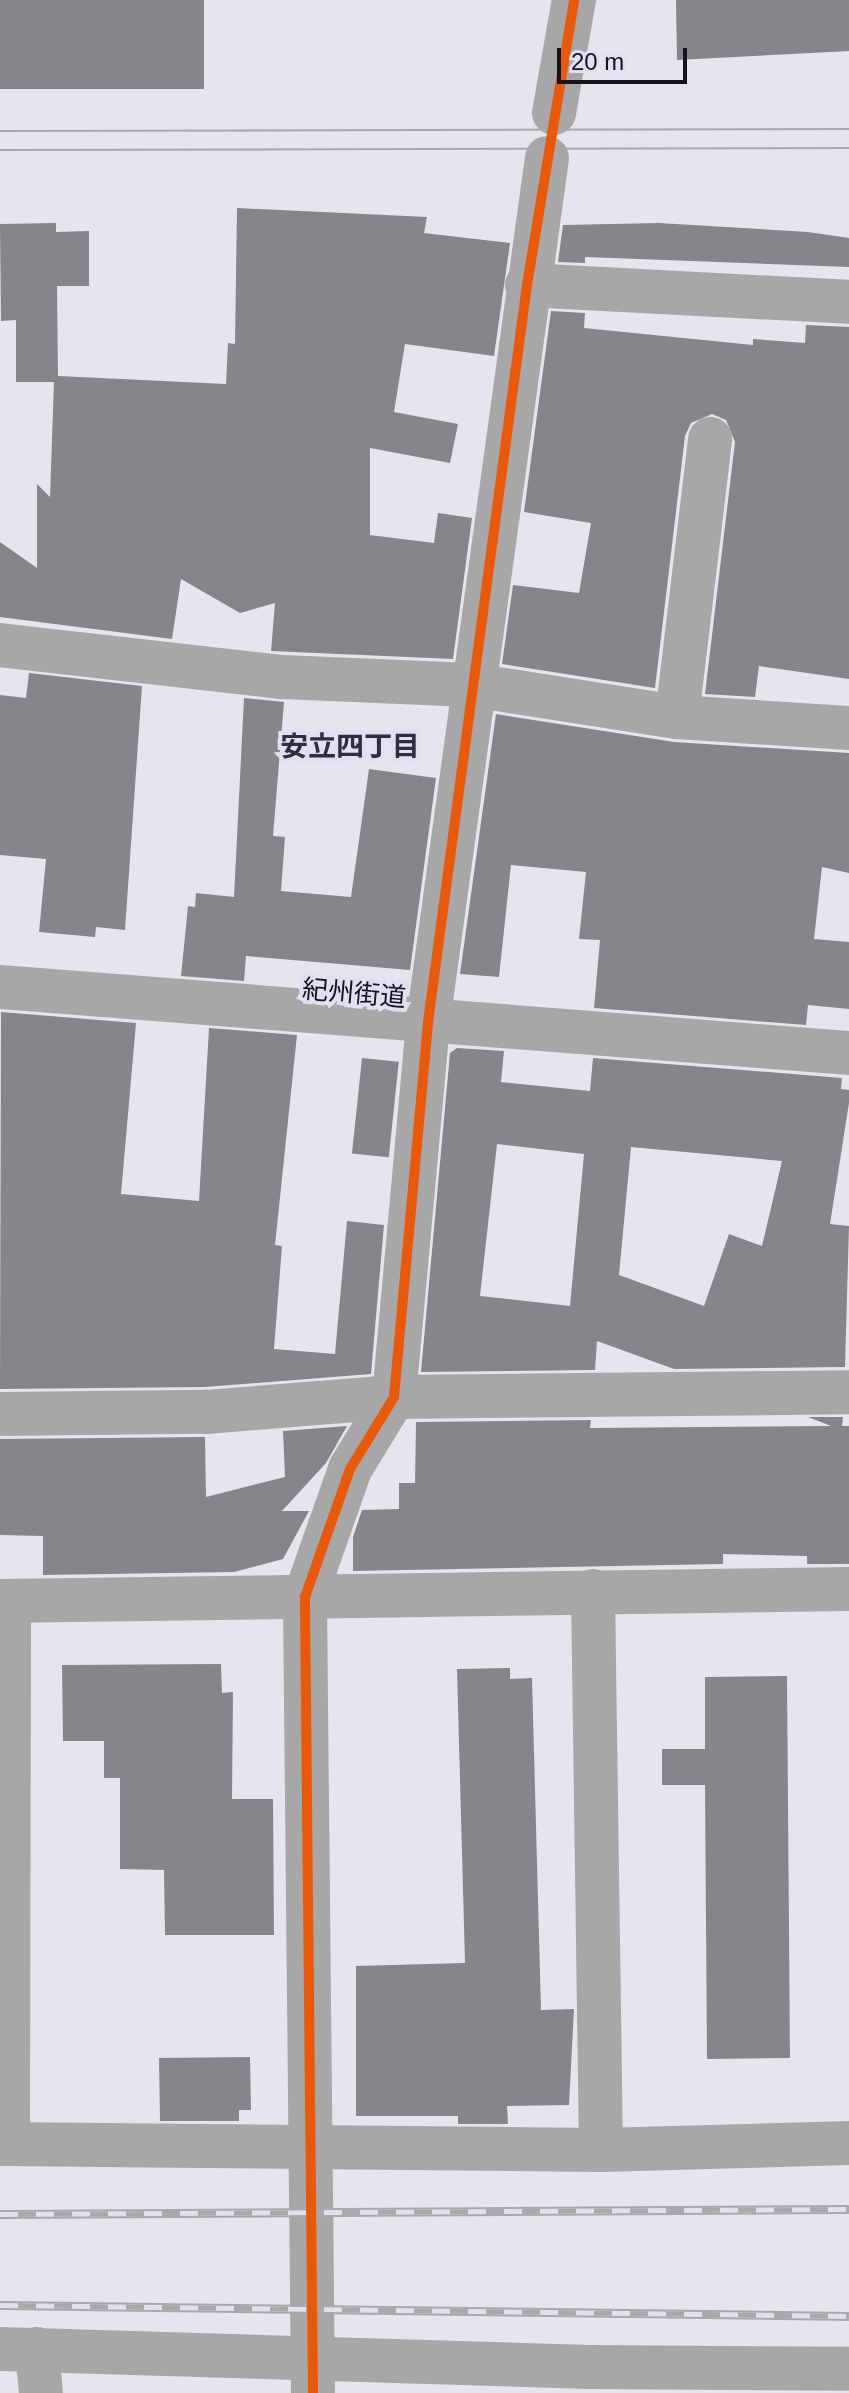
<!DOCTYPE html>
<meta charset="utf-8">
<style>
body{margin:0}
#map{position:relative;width:849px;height:2393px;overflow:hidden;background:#e6e4ee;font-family:Helvetica,"Noto Sans JP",sans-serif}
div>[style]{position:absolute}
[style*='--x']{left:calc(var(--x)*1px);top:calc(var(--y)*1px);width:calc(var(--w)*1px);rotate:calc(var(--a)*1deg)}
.building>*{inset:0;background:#86858c;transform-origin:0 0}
.minor>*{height:44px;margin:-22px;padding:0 22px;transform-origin:22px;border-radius:22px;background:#a7a7a7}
.tram>*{height:2px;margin:-1px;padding:0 1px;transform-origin:1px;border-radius:1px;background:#a9a8ab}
.rail>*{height:9px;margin-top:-4.5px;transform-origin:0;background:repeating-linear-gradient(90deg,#e3dff3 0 18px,#a9a8ab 0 36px);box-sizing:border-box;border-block:2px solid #a9a8ab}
.cycleway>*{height:10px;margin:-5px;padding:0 5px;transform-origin:5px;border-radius:5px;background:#e8590c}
span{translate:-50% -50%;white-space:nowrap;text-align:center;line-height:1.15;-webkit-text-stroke:8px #e3dff3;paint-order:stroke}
.street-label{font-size:26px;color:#15141b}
.neighbourhood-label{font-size:28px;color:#302d3c;font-weight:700}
.scale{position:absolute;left:557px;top:48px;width:130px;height:36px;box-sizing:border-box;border:4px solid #15141b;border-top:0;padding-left:10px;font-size:24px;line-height:28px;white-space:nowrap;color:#15141b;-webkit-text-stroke:6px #e3dff3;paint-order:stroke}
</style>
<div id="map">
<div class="building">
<div style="left:0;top:0;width:204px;height:89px"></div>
<div style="clip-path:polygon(676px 0,849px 0,849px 51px,677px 60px)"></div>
<div style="clip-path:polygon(237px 208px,427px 217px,424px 233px,510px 243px,494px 356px,405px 344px,394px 412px,458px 424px,450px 463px,370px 448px,370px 535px,434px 543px,438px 513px,472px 518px,453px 659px,271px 651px,275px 603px,240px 613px,181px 579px,172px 639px,0 617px,0 542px,37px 568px,37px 484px,50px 497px,54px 382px,16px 382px,16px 320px,1px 321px,0 224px,56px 223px,56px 232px,89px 231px,89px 286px,57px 286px,58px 376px,226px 384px,228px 343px,235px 344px)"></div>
<div style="clip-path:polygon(563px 225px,659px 223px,808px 232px,849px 238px,849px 267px,585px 257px,585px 263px,558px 262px)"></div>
<div style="clip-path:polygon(551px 311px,585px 313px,584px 328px,753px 345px,753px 339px,805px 343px,806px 325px,849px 327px,849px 679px,759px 666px,755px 697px,705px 694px,735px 442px,726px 420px,712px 414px,691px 423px,685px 436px,655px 688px,502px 664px,513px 585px,579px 593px,591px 523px,524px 512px)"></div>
<div style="clip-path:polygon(29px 673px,142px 686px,125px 930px,96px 927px,95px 937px,39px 932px,46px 859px,0 855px,0 695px,26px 698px)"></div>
<div style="clip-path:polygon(244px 698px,284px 702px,273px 836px,285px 837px,281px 891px,351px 897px,369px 769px,436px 778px,410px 970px,246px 956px,244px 981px,181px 976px,188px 906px,195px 907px,196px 893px,234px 897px)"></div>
<div style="clip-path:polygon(496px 714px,674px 742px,849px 753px,849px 873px,822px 867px,814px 939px,849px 942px,849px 1009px,808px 1005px,806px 1025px,594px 1008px,600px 940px,579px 939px,586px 872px,511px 865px,499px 977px,460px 974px)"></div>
<div style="clip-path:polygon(1px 1012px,136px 1023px,121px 1194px,199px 1201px,209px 1028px,297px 1035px,275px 1245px,282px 1246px,274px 1349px,335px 1354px,347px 1221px,384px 1225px,371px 1374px,205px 1387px,0 1389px)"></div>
<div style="clip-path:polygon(evenodd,457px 1048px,504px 1051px,501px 1082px,590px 1091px,593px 1058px,842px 1078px,841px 1089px,849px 1090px,849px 1103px,830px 1224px,849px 1226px,845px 1367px,674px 1369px,597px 1341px,595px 1370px,421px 1372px,450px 1053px,457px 1048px,497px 1144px,584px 1154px,570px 1306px,480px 1296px,497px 1144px,457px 1048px,631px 1147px,782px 1161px,762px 1246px,729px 1234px,704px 1306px,619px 1275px,631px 1147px)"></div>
<div style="left:362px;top:1058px;width:37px;height:96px;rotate:6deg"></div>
<div style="clip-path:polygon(808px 1417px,843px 1417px,842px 1426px,849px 1426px,849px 1564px,807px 1564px,807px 1556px,723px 1554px,723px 1564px,353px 1571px,353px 1537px,362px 1510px,399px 1509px,399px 1483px,415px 1483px,416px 1422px,591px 1420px,590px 1428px,831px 1426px)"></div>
<div style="clip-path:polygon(347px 1426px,326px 1463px,282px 1511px,309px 1511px,283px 1559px,234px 1572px,43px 1575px,43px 1536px,0 1535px,0 1439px,205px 1437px,206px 1497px,285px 1477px,283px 1431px)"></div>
<div style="clip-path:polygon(221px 1664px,222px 1693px,233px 1692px,232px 1799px,273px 1799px,274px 1935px,165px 1935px,164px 1870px,120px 1869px,120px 1778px,104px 1778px,104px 1741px,63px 1741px,62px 1665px)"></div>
<div style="clip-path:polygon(510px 1668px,510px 1679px,532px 1678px,541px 2010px,574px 2009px,569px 2105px,507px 2106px,508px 2124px,458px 2124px,458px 2116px,356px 2116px,356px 1966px,465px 1963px,457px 1669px)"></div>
<div style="clip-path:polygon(787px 1676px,790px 2058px,707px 2059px,705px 1785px,662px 1785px,662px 1749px,705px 1749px,705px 1677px)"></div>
<div style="clip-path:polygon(250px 2057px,251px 2110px,239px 2110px,239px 2121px,160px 2121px,159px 2058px)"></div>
</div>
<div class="minor">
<div style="--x:554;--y:113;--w:115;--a:-80"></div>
<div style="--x:527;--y:285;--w:322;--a:3"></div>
<div style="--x:0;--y:645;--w:284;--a:6.5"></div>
<div style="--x:282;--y:677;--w:190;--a:2.4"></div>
<div style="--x:472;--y:685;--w:207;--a:8.9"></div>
<div style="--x:677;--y:717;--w:172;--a:3.7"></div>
<div style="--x:677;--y:717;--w:280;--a:-83.2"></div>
<div style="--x:0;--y:987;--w:852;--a:4.45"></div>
<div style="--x:0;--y:1414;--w:206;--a:-0.6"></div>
<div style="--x:206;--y:1412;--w:189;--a:-4.6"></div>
<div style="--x:394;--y:1397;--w:455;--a:-0.6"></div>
<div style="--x:593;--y:1591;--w:559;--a:89.18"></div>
<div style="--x:0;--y:1601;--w:849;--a:-0.81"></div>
<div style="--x:0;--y:2144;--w:601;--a:0.57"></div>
<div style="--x:601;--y:2150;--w:248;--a:-1.6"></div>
<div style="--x:8;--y:2144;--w:543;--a:-89.89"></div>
<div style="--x:0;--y:2349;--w:590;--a:1.75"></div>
<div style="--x:590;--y:2367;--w:259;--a:0.4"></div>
<div style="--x:37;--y:2349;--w:44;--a:84.8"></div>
<div style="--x:313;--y:2393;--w:796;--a:-90.58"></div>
<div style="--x:305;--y:1597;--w:136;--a:-70.6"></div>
<div style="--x:350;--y:1469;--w:84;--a:-58.6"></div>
<div style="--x:394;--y:1397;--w:377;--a:-84.8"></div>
<div style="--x:428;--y:1022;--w:872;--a:-82.16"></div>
</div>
<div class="tram">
<div style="--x:0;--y:131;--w:849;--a:-0.13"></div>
<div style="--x:0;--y:150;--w:849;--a:-0.13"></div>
</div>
<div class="rail">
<div style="--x:0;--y:2214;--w:849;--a:-0.34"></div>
<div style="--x:0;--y:2305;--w:849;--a:0.74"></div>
</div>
<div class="cycleway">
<div style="--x:313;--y:2393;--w:796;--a:-90.58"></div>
<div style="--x:305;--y:1597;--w:136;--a:-70.6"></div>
<div style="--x:350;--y:1469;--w:84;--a:-58.6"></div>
<div style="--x:394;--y:1397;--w:377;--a:-84.8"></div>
<div style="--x:428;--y:1022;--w:744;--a:-82.35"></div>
<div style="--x:527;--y:285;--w:289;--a:-80.6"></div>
</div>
<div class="street-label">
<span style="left:354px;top:994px;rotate:5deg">紀州街道</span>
</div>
<div class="neighbourhood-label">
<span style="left:350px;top:747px">安立四丁目</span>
</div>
<div class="scale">20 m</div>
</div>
